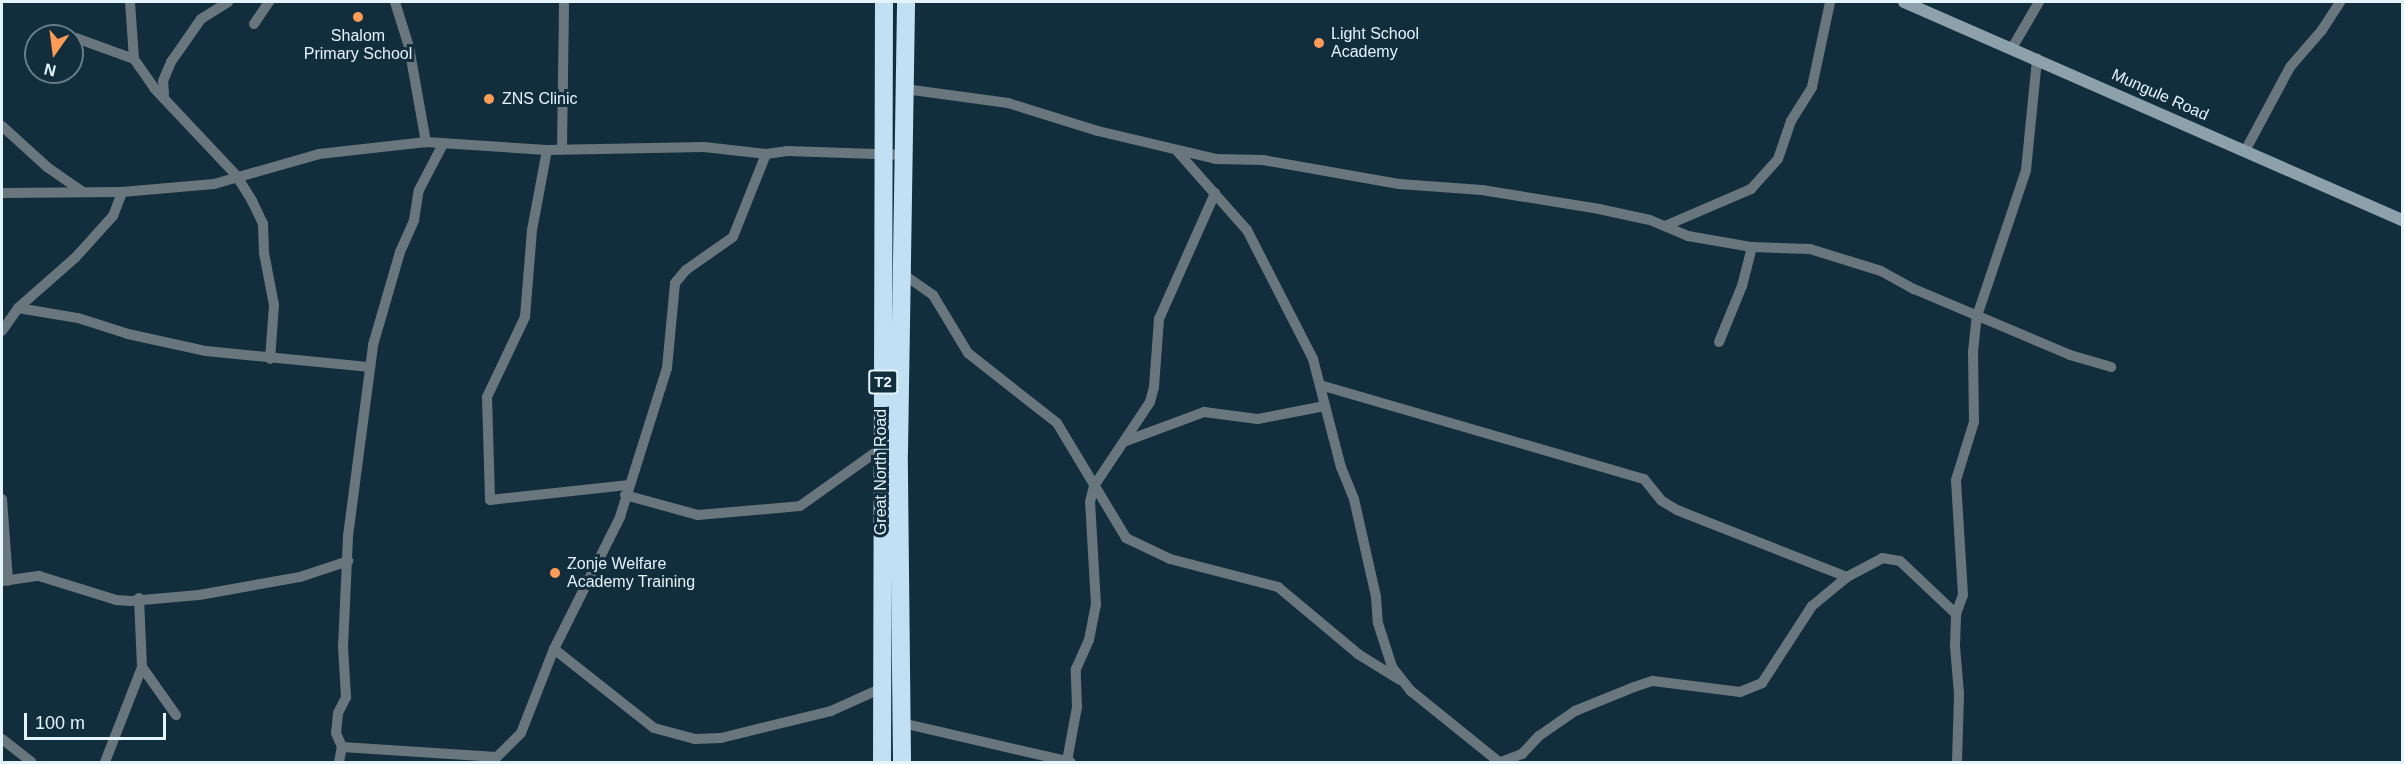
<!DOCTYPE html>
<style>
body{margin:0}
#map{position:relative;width:2404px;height:764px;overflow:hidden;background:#122d3c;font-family:Arial,sans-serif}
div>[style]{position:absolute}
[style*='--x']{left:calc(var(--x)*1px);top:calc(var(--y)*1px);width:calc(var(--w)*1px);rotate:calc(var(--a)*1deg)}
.street>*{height:10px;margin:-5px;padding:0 5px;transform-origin:5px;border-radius:5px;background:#69767d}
.secondary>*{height:12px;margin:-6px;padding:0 6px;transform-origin:6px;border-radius:6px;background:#8da1ad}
.highway>*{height:18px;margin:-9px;padding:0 9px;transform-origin:9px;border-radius:9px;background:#c1e0f3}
.dots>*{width:16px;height:16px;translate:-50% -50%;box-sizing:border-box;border:3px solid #122d3c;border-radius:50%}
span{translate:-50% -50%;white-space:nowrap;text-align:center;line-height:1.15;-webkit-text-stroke:6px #122d3c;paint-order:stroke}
.shield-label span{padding:2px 4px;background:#122d3c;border:2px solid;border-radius:4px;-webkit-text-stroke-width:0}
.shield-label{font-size:15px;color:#e4f4fd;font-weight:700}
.poi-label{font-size:16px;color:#e4f4fd}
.left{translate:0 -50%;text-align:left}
.street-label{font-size:16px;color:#e4f4fd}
.frame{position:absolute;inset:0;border:3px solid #e4f4fd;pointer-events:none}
.north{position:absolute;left:24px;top:24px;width:60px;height:60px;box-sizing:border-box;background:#122d3c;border:2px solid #667d89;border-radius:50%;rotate:194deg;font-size:16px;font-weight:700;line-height:24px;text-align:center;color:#e4f4fd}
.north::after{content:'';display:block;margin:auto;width:21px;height:27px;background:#fd9c56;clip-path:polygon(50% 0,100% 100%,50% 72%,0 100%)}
.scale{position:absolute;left:24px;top:713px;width:142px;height:27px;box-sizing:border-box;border:3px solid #e4f4fd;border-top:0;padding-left:8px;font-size:18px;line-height:21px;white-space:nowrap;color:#e4f4fd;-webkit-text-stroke:4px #122d3c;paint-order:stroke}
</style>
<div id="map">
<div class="street">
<div style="--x:130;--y:2;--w:57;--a:86"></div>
<div style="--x:395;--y:2;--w:47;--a:72.7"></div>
<div style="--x:409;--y:47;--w:97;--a:79.9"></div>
<div style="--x:254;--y:24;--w:27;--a:-56"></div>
<div style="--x:76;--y:38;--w:62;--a:19.9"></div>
<div style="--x:134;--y:59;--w:35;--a:55"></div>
<div style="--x:154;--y:88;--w:120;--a:46.7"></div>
<div style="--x:236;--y:175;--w:31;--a:58"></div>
<div style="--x:252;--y:201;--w:25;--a:64"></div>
<div style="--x:263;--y:224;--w:29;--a:88"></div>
<div style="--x:264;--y:253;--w:53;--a:79.1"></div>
<div style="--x:274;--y:305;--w:54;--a:94.2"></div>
<div style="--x:2012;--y:48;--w:53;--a:-59.6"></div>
<div style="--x:905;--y:89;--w:104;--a:7.7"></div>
<div style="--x:1008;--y:103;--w:94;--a:17.3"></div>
<div style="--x:1098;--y:131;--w:121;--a:13.3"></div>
<div style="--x:1216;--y:159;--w:47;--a:1.2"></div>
<div style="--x:1263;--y:160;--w:138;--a:10"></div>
<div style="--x:1399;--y:184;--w:83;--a:4.1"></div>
<div style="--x:1482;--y:190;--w:119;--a:9.2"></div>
<div style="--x:1599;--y:209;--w:52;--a:12.2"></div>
<div style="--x:1650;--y:220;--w:41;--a:22.8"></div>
<div style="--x:1688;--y:236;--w:65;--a:9.8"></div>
<div style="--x:1752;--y:247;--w:58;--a:2"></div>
<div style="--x:1810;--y:249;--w:74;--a:17.2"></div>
<div style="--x:1881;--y:271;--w:38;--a:29"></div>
<div style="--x:1914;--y:289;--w:169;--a:22.9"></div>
<div style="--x:2070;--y:355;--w:43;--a:16.3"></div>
<div style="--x:164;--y:94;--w:13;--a:-94"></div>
<div style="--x:163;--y:81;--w:21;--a:-67"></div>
<div style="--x:171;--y:62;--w:52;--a:-55.1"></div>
<div style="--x:201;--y:19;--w:32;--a:-32"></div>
<div style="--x:2;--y:126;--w:61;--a:42.3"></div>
<div style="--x:47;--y:167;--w:44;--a:34.8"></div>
<div style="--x:562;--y:149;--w:147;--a:-89.2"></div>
<div style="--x:547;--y:150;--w:81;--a:100.6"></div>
<div style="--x:532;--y:230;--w:87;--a:94.6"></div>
<div style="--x:525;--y:317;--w:89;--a:115.4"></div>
<div style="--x:487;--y:397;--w:103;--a:88.3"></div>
<div style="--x:490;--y:500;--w:138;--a:-6.2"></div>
<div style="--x:1177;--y:151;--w:106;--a:48.5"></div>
<div style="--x:1247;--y:230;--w:145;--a:62.9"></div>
<div style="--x:1313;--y:359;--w:112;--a:75.5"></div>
<div style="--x:1341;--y:467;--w:35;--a:68"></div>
<div style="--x:1354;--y:499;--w:100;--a:77.3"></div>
<div style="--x:1376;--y:597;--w:26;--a:86"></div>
<div style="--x:1378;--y:623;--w:46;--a:72.3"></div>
<div style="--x:1392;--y:667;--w:31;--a:52"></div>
<div style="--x:1411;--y:691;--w:113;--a:38.9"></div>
<div style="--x:2245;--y:151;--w:95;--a:-61.8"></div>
<div style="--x:2290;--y:67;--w:49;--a:-49.1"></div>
<div style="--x:2322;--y:30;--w:33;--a:-57"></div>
<div style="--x:2;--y:193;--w:120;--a:-0.5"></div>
<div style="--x:122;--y:192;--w:92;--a:-5"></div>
<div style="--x:214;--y:184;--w:109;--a:-15.9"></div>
<div style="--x:319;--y:154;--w:108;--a:-6.4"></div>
<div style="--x:426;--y:142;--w:121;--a:3.8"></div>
<div style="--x:547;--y:150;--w:157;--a:-1.1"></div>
<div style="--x:704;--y:147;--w:62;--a:6.4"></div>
<div style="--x:766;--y:154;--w:21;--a:-8"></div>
<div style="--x:787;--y:151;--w:118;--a:1.9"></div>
<div style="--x:1665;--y:226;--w:94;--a:-23.3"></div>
<div style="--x:1751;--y:189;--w:40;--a:-48"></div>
<div style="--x:1778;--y:159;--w:40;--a:-71.1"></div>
<div style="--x:1791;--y:121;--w:40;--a:-58"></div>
<div style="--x:1812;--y:87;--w:87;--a:-78"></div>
<div style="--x:903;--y:274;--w:37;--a:35"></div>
<div style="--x:933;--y:295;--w:68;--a:58.9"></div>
<div style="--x:968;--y:353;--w:113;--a:38.2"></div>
<div style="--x:1057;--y:423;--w:134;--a:59"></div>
<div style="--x:1126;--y:538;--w:49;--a:25.5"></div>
<div style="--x:1170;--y:559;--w:112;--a:14.5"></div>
<div style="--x:1278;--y:587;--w:104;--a:39.9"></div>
<div style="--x:1358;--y:654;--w:49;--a:31.8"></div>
<div style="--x:18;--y:308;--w:61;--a:9.5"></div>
<div style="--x:78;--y:318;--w:52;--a:17.7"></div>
<div style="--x:128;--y:334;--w:80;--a:12.3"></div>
<div style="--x:206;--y:351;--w:165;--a:5.6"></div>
<div style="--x:2;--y:331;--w:28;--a:-55"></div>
<div style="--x:18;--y:308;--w:76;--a:-41.3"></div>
<div style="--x:75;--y:258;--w:57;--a:-47.9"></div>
<div style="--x:113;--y:216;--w:26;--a:-69"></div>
<div style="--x:1719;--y:342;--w:61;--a:-67.7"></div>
<div style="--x:1742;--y:286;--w:40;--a:-75.6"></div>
<div style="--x:1320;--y:385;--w:337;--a:16.2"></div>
<div style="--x:1644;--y:479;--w:28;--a:51"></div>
<div style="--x:1662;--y:501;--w:17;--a:31"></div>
<div style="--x:1677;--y:510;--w:183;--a:21.5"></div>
<div style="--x:1126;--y:441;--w:83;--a:-20.4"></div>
<div style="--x:1204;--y:412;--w:54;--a:7.4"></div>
<div style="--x:1258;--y:419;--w:68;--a:-11"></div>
<div style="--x:625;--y:495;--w:76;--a:15.3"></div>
<div style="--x:698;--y:515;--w:102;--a:-5"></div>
<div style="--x:800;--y:506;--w:102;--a:-35.4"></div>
<div style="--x:2;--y:499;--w:82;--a:85.8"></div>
<div style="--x:2;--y:581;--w:37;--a:-8"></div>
<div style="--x:39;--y:576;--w:81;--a:17.3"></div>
<div style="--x:116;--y:600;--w:15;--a:4"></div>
<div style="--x:131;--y:601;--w:68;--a:-5"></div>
<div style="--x:199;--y:595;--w:103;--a:-10.1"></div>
<div style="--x:300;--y:577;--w:51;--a:-18.4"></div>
<div style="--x:139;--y:598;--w:69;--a:87.5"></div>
<div style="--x:142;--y:667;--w:59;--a:54.7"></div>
<div style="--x:554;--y:649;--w:127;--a:38.3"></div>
<div style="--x:654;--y:728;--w:42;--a:15"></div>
<div style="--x:695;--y:739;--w:26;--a:-2"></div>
<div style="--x:721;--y:738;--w:113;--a:-13.8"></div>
<div style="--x:831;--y:711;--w:56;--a:-24.3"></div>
<div style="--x:902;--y:723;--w:173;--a:13"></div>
<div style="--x:2;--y:739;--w:37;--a:38"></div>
<div style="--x:342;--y:747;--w:155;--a:3.7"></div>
<div style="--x:497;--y:757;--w:34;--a:-45"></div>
<div style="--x:521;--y:733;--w:90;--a:-68.6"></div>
<div style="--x:554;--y:649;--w:148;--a:-63.4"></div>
<div style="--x:620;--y:517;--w:156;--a:-72.5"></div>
<div style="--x:667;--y:368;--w:85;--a:-84.6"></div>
<div style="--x:675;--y:283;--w:17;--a:-50"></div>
<div style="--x:686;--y:270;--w:57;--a:-35.1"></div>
<div style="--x:733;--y:237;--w:89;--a:-68.3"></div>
<div style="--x:1067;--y:761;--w:55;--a:-79.5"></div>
<div style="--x:1077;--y:707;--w:38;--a:-92"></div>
<div style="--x:1076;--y:669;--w:32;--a:-66"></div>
<div style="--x:1089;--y:640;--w:36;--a:-79"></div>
<div style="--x:1096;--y:605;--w:103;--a:-93.3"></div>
<div style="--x:1090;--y:502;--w:16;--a:-76"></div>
<div style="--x:1094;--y:486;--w:101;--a:-56.3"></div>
<div style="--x:1150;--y:402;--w:16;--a:-75"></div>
<div style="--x:1154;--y:387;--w:68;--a:-85.8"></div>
<div style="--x:1159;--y:319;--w:138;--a:-66"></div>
<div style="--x:105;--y:762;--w:102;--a:-68.7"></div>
<div style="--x:339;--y:762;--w:15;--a:-79"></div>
<div style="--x:342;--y:747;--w:15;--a:-113"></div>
<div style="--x:336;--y:733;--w:20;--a:-84"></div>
<div style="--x:338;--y:713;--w:18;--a:-63"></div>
<div style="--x:346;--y:697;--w:50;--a:-93.4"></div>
<div style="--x:343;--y:647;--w:111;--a:-87.4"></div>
<div style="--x:348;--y:536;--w:193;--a:-82.5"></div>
<div style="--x:373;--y:345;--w:97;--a:-73.8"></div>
<div style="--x:400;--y:252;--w:35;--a:-66"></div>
<div style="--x:414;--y:220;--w:30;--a:-81"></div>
<div style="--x:419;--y:190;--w:52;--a:-62.4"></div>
<div style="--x:1501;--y:762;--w:22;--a:-21"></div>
<div style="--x:1522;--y:754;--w:25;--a:-47"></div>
<div style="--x:1539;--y:736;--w:44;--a:-34.8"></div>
<div style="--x:1575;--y:711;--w:64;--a:-22.1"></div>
<div style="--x:1634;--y:687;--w:20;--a:-18"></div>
<div style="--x:1653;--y:681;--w:88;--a:7.2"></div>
<div style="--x:1740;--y:692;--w:24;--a:-22"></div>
<div style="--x:1762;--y:683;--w:92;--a:-57"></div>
<div style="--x:1812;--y:606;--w:45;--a:-39.6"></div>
<div style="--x:1847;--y:577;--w:40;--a:-28"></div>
<div style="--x:1882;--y:558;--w:18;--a:9"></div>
<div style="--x:1900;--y:561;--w:77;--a:43.4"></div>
<div style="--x:1957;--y:762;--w:68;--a:-88.3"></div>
<div style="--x:1959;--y:694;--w:48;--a:-94.8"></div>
<div style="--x:1955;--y:646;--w:32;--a:-88"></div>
<div style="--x:1956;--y:614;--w:20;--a:-70"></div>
<div style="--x:1963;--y:595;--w:115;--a:-93.5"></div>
<div style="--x:1956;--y:480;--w:61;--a:-72.8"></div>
<div style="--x:1974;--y:422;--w:70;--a:-90.8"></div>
<div style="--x:1973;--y:352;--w:36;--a:-84"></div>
<div style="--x:1977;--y:316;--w:154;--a:-71.4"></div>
<div style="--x:2026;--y:170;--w:112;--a:-84.3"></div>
</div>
<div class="secondary">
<div style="--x:1904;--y:2;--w:544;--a:23.64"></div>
</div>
<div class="highway">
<div style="--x:882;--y:762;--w:760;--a:-89.85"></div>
<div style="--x:902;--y:762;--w:311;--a:-90.6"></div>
<div style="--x:899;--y:451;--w:449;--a:-89.1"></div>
</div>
<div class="dots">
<div style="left:358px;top:17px;background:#fd9c56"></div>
<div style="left:1319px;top:43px;background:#fd9c56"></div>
<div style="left:489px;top:99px;background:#fd9c56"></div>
<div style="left:555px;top:573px;background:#fd9c56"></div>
</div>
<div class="shield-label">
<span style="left:883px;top:382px">T2</span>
</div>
<div class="poi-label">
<span class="left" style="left:1331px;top:43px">Light School<br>Academy</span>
<span style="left:358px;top:45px">Shalom<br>Primary School</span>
<span class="left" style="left:502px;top:99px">ZNS Clinic</span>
<span class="left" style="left:567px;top:573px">Zonje Welfare<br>Academy Training</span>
</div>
<div class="street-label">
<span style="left:2160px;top:95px;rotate:24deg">Mungule Road</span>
<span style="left:881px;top:472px;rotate:-90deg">Great North Road</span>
</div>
<div class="frame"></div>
<div class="north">N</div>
<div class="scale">100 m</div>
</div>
